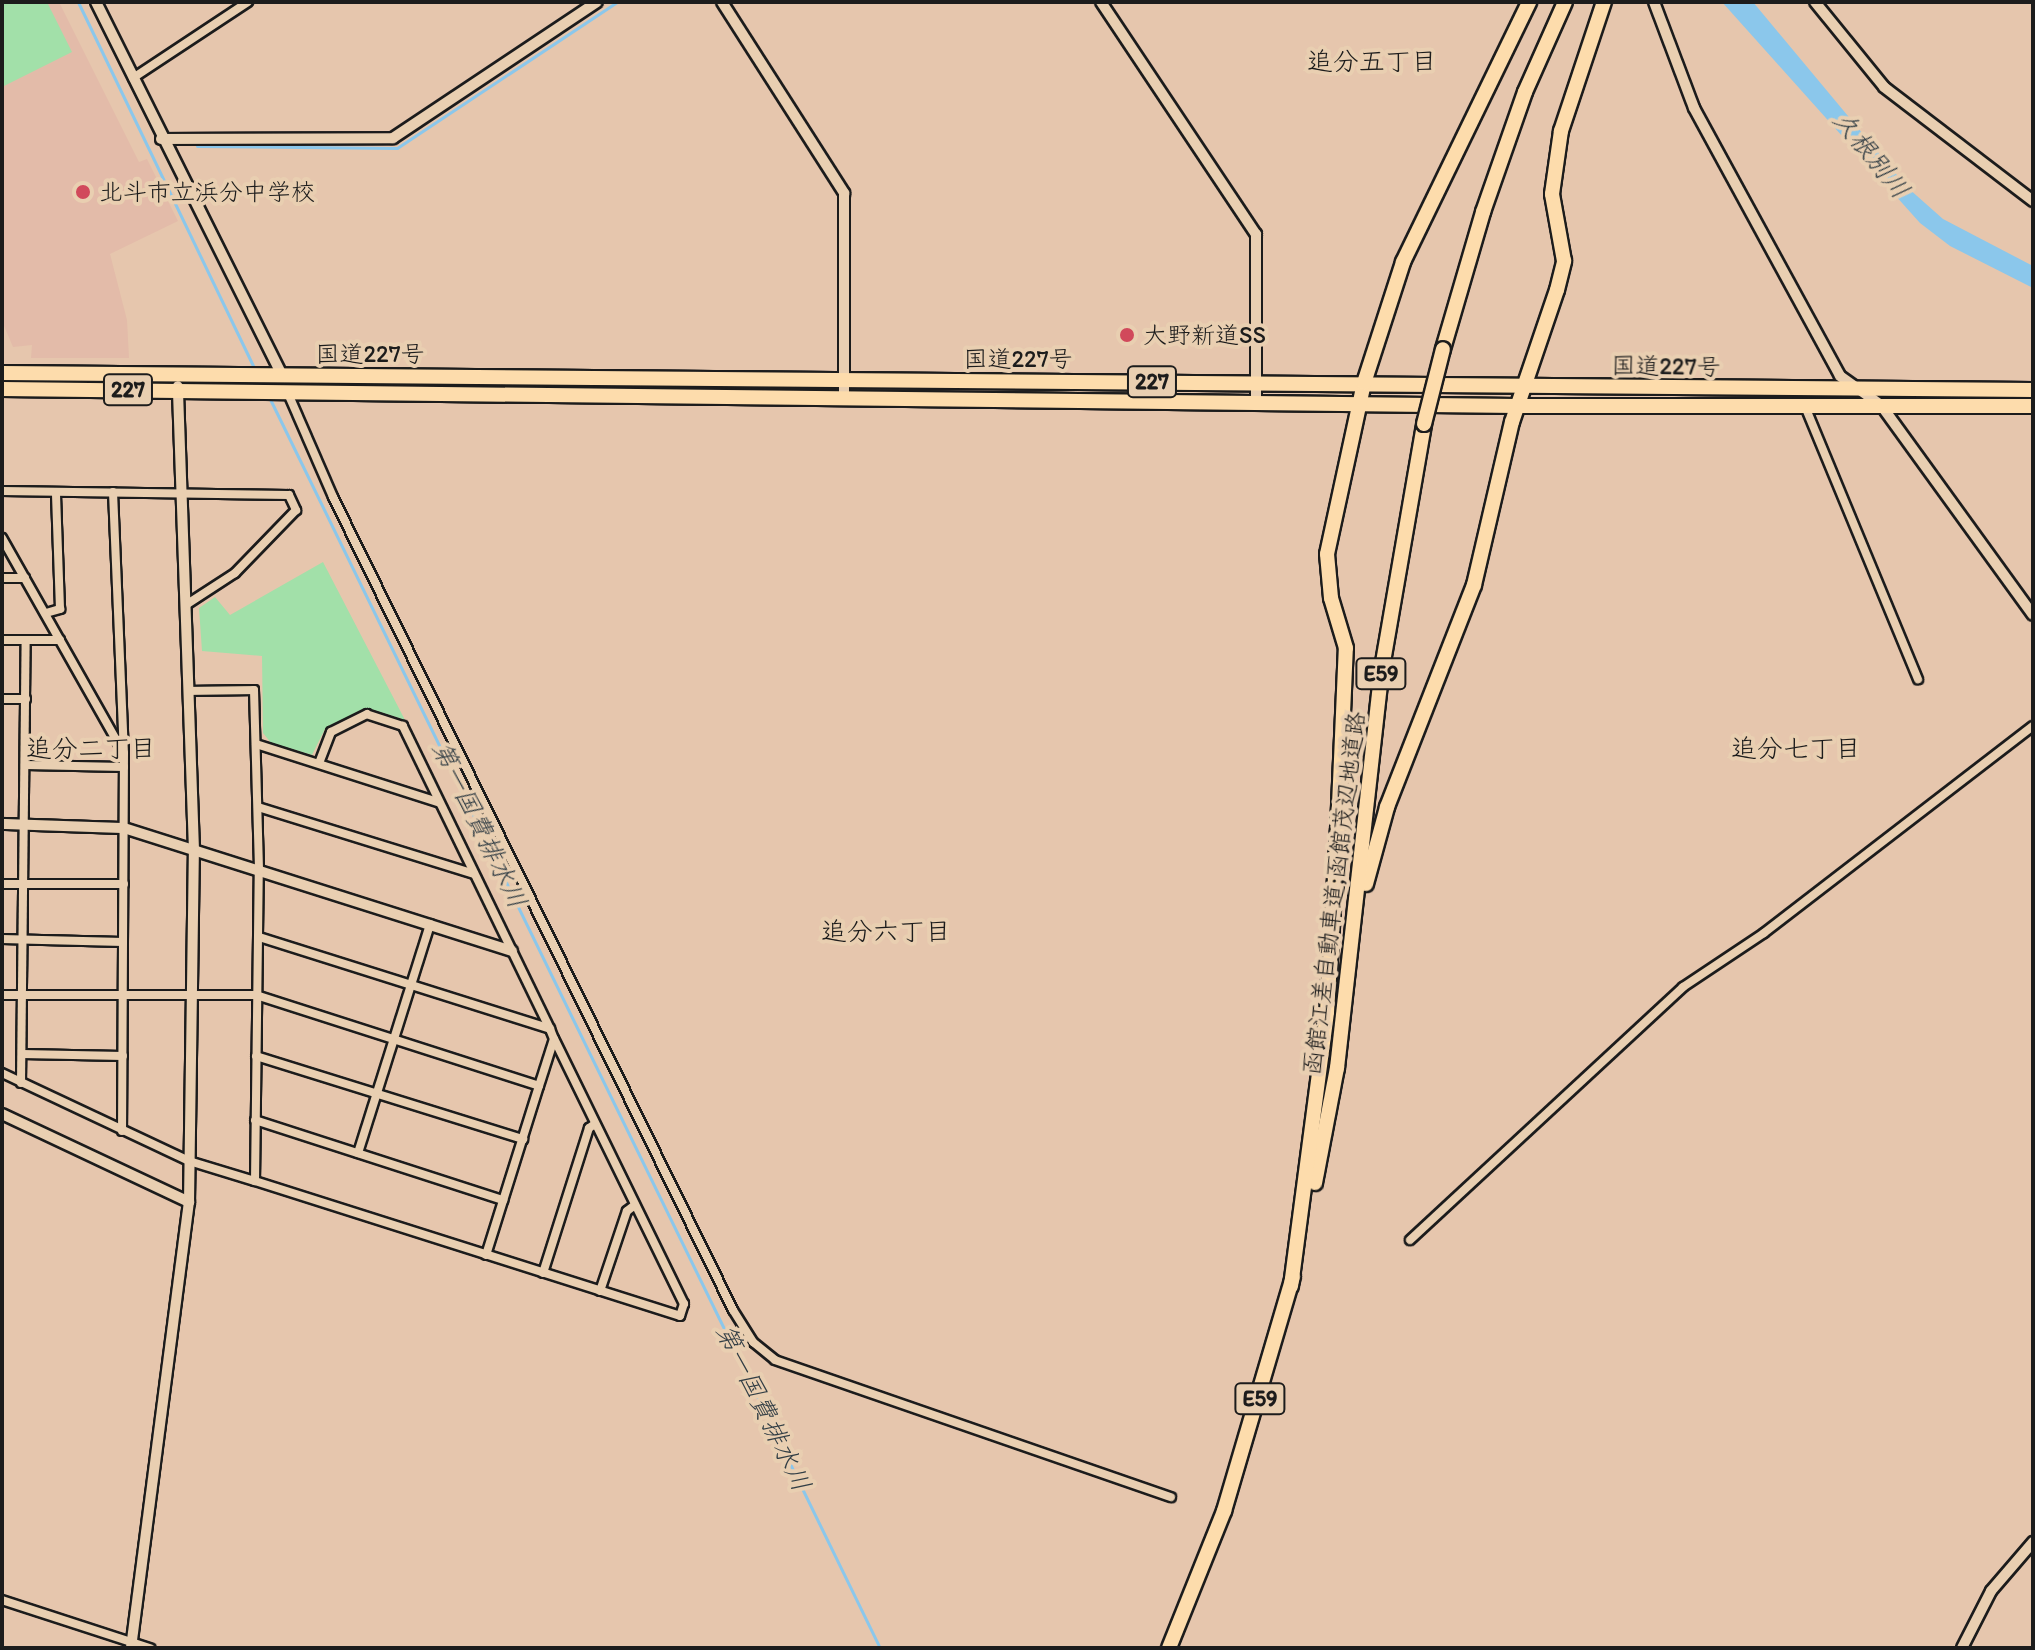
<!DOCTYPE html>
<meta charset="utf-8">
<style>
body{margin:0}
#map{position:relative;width:2035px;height:1650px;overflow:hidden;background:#e6c6ad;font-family:Itim,"Klee One",sans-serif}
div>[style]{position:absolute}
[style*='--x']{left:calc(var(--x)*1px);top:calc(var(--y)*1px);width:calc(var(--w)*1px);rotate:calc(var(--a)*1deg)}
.built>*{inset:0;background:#e3bba9}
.green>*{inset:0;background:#a2e0a9}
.water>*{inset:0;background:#8bc7eb}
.stream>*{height:3px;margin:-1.5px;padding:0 1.5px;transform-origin:1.5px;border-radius:1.5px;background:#8bc7eb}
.roads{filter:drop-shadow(2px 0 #1c1c1c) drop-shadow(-2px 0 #1c1c1c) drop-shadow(0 2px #1c1c1c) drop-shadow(0 -2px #1c1c1c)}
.minor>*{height:8px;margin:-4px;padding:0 4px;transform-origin:4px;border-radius:4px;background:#e9cfb1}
.tertiary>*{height:10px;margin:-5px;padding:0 5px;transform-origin:5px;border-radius:5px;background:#e9cfb1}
.trunk>*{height:14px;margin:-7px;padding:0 7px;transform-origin:7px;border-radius:7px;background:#fddcac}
.motorway>*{height:14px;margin:-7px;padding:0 7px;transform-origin:7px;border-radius:7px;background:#fddcac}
.bridges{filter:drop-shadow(2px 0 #1c1c1c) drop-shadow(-2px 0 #1c1c1c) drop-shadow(0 2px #1c1c1c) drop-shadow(0 -2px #1c1c1c)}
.motorway-bridge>*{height:14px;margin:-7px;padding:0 7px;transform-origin:7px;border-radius:7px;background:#fddcac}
.dots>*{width:22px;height:22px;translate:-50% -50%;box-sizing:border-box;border:4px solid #e9cfb1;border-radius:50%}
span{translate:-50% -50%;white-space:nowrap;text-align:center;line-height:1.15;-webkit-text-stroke:8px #e9cfb1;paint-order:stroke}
.shield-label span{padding:2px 6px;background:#e9cfb1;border:2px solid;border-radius:6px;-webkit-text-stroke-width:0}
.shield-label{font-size:22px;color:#1c1c1c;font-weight:700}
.poi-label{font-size:24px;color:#1c1c1c}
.left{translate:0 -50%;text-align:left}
.street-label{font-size:24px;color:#1c1c1c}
.neighbourhood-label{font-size:26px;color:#1c1c1c}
.water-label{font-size:26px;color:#323e45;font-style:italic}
.frame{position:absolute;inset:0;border:4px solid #1c1c1c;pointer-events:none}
</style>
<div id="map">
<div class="built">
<div style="clip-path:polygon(2px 2px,59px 2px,139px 162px,147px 159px,178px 221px,110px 254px,127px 320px,129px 358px,31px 358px,32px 345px,13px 347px,2px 321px)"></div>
</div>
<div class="green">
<div style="clip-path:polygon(2px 2px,47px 2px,72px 52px,2px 87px)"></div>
<div style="clip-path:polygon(323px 562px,405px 720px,367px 708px,325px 729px,312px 755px,271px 743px,263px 733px,262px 656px,202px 651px,199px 608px,215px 597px,230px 615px)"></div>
</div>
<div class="water">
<div style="clip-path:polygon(1722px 2px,1753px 2px,1908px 188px,1943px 219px,2033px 266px,2033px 288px,1950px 246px,1920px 223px)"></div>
</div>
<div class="stream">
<div style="--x:78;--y:2;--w:407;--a:64.3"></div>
<div style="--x:197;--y:146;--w:200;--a:0.6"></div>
<div style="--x:397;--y:148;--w:264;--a:-33.6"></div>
<div style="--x:269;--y:397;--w:1392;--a:63.97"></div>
</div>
<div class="roads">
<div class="minor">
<div style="--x:133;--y:78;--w:138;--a:-33.5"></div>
<div style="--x:287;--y:391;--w:116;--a:66.5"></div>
<div style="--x:333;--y:497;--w:906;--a:63.8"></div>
<div style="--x:733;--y:1310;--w:38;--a:58"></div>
<div style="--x:753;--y:1342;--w:28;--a:39"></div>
<div style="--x:775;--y:1360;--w:419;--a:19.1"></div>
<div style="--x:1804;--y:404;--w:298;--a:67.5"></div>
<div style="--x:2;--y:491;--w:287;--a:0.8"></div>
<div style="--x:289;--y:495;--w:17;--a:65"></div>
<div style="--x:296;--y:510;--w:88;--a:134.1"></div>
<div style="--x:235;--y:573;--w:59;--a:146.9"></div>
<div style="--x:113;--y:492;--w:261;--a:87.6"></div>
<div style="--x:124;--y:753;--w:378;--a:90.3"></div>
<div style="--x:2;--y:538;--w:246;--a:60.5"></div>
<div style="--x:2;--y:578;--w:23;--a:0"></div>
<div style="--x:46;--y:613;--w:15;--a:-16"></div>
<div style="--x:60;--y:609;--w:116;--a:-92"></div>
<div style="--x:2;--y:640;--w:58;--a:0"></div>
<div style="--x:2;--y:699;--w:24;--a:0"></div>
<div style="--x:256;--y:744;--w:191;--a:17.7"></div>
<div style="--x:26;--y:765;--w:98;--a:1.2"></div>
<div style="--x:258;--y:807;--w:226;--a:17.2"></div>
<div style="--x:2;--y:884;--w:122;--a:0"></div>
<div style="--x:259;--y:937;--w:305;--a:17.5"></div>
<div style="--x:2;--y:939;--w:121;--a:1.4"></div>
<div style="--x:2;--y:995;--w:254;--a:0"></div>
<div style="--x:256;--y:995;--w:297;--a:17.8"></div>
<div style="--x:539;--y:1086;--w:49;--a:-72.3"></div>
<div style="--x:554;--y:1039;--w:11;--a:-112"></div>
<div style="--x:550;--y:1029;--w:337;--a:-115.9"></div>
<div style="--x:403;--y:726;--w:38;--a:-162"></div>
<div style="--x:367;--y:714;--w:40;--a:153.4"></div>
<div style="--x:331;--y:732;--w:33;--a:111"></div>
<div style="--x:22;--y:1054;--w:101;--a:1.1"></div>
<div style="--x:256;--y:1056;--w:280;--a:17.3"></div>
<div style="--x:2;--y:1073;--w:207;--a:25.2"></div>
<div style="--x:189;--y:1161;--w:69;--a:16.9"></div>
<div style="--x:255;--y:1181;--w:312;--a:-89.3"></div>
<div style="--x:259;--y:869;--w:179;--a:-91.6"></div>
<div style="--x:254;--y:690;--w:66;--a:179.1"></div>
<div style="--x:21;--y:1083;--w:442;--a:-89.4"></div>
<div style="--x:255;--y:1120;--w:261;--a:17.9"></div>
<div style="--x:358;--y:1153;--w:240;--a:-72.5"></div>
<div style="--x:255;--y:1181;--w:446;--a:17.6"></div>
<div style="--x:680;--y:1316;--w:13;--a:-72"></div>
<div style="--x:684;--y:1304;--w:295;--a:-116.1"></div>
<div style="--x:1410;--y:1240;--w:372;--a:-42.8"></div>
<div style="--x:1683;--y:987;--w:97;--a:-33.7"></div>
<div style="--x:1764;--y:933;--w:339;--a:-37.6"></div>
<div style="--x:486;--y:1255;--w:177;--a:-72.6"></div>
<div style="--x:543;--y:1273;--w:152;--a:-72.4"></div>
<div style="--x:589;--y:1128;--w:7;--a:-34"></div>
<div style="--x:600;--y:1291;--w:84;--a:-71.4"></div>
<div style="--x:627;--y:1211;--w:10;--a:-37"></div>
<div style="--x:2;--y:1600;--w:156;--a:18"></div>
</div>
<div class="tertiary">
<div style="--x:96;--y:2;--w:417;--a:63.5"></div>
<div style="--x:722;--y:2;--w:227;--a:57.4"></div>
<div style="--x:844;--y:193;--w:202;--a:90"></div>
<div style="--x:1101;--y:2;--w:279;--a:56.3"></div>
<div style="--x:1256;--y:234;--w:166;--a:90"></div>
<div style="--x:1654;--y:2;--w:113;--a:69.3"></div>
<div style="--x:1694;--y:108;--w:305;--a:61.4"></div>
<div style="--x:1840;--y:376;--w:50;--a:35.3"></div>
<div style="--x:1881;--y:405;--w:259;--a:54.1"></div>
<div style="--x:1815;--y:2;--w:109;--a:50.9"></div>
<div style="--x:1884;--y:87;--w:188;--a:37.4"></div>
<div style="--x:161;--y:139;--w:232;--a:-0.2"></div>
<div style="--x:393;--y:138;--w:245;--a:-33.7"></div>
<div style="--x:2;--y:824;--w:122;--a:1.9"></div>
<div style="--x:124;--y:828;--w:407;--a:17.6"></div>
<div style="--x:2;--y:1114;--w:207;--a:25.2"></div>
<div style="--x:131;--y:1648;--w:450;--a:-82.6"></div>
<div style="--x:189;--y:1202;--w:352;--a:-89.2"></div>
<div style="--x:194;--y:850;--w:464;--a:-92"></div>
<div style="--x:1962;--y:1648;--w:64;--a:-63"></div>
<div style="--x:1991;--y:1591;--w:65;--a:-49.4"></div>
</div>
<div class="trunk">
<div style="--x:2;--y:373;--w:2031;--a:0.48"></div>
<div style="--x:2;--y:389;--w:1515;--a:0.64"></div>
<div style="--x:1517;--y:406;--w:516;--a:0"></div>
</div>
<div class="motorway">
<div style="--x:1443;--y:349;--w:143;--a:-73.7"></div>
<div style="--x:1483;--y:212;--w:127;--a:-70.7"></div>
<div style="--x:1525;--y:92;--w:98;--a:-66"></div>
<div style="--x:1366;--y:884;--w:80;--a:-74.7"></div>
<div style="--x:1387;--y:807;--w:238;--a:-68.6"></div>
<div style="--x:1474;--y:585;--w:167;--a:-76.9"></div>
<div style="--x:1512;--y:422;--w:139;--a:-71.2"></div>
<div style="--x:1557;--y:290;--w:30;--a:-76"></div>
<div style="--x:1564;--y:261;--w:68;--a:-100.2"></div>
<div style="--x:1552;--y:194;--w:64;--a:-81.9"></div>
<div style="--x:1561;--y:131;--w:136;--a:-71.6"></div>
<div style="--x:1315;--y:1183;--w:117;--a:-79.2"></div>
<div style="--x:1337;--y:1068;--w:403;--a:-83.6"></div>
<div style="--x:1382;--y:668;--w:248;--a:-80.2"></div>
<div style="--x:1291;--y:1286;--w:276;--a:-82.5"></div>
<div style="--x:1327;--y:1012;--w:184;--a:-86.6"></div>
<div style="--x:1338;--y:828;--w:180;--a:-87.5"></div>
<div style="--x:1346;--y:648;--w:52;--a:-106.7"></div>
<div style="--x:1331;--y:598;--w:44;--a:-95.2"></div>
<div style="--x:1327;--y:554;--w:175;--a:-77.8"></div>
<div style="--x:1364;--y:383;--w:127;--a:-72.1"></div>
<div style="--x:1403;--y:262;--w:289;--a:-64.1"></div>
<div style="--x:1169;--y:1648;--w:148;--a:-68.1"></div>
<div style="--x:1224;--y:1511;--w:244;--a:-73.6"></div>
</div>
</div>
<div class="bridges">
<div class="motorway-bridge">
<div style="--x:1424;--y:424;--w:77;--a:-75.8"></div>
</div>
</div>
<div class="dots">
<div style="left:83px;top:192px;background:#d1495b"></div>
<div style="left:1127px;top:335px;background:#d1495b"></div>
</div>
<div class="shield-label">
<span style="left:1152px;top:382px">227</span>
<span style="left:128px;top:390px">227</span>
<span style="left:1381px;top:674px">E59</span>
<span style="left:1260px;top:1399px">E59</span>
</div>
<div class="poi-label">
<span class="left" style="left:99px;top:192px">北斗市立浜分中学校</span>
<span class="left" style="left:1143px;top:335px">大野新道SS</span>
</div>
<div class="street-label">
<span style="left:370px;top:354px">国道227号</span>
<span style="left:1018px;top:359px">国道227号</span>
<span style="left:1666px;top:366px;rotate:1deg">国道227号</span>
<span style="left:1334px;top:893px;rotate:-83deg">函館江差自動車道;函館茂辺地道路</span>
</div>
<div class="neighbourhood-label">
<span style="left:1372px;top:62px">追分五丁目</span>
<span style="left:91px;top:749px">追分二丁目</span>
<span style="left:1796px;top:749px">追分七丁目</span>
<span style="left:886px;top:932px">追分六丁目</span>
</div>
<div class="water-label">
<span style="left:1871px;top:155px;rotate:51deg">久根別川</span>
<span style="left:479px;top:825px;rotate:64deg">第一国費排水川</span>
<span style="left:763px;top:1408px;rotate:64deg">第一国費排水川</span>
</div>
<div class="frame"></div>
</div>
